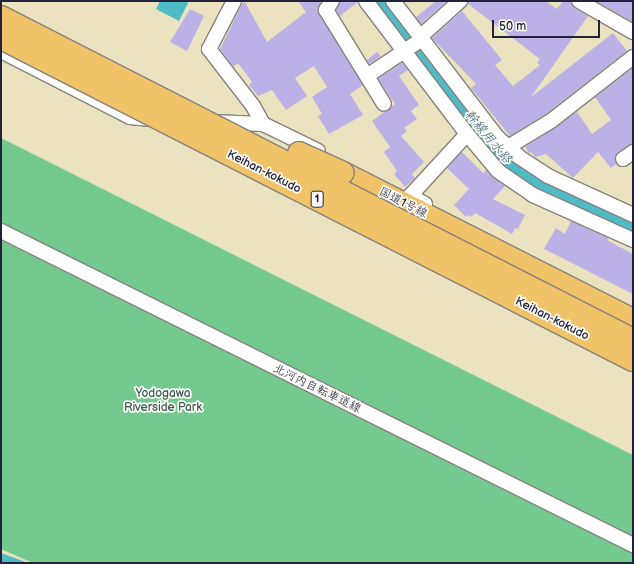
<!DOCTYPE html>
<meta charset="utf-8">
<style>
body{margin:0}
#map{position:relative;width:634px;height:564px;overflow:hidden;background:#ebe2c0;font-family:"Balsamiq Sans","Klee One",sans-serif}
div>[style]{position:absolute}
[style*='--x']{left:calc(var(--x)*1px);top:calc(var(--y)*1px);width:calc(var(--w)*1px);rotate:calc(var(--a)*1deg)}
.green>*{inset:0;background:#73c98e}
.water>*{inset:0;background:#4ebcc6}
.river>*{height:26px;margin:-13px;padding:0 13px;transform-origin:13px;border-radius:13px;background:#4ebcc6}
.building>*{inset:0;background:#bcb1e6}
.roads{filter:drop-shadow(1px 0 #86827e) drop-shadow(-1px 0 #86827e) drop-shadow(0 1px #86827e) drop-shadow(0 -1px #86827e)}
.street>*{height:14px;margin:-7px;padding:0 7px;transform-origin:7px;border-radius:7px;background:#fff}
.highway>*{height:22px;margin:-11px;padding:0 11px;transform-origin:11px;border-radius:11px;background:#f1c369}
.bridges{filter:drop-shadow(1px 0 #86827e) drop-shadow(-1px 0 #86827e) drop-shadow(0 1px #86827e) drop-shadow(0 -1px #86827e)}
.highway-bridge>*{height:22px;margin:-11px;padding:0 11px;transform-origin:11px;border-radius:11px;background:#f1c369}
span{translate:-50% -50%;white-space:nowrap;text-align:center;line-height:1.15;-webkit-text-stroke:3.5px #fdfcf7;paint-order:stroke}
.shield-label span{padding:1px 3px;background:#fdfcf7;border:1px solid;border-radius:3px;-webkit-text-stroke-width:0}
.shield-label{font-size:11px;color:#22223b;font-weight:700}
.street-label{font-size:12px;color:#22223b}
.park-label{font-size:12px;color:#3e5c58}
.water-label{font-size:13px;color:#346073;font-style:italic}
.frame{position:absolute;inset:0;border:2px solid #22223b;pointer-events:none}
.scale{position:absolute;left:492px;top:20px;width:108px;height:18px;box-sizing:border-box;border:2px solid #22223b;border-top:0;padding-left:5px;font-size:12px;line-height:14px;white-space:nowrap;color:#22223b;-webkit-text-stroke:3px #fdfcf7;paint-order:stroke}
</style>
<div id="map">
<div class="green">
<div style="clip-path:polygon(1px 138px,633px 455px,633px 563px,33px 563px,1px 549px)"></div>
</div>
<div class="water">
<div style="clip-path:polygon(160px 1px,189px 1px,179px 21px,156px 9px)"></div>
<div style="clip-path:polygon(1px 553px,23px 561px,27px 563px,1px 563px)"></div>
</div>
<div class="river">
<div style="--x:383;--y:1;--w:175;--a:53.1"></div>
<div style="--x:488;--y:141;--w:33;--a:47"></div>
<div style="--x:510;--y:165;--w:30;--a:33"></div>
<div style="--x:535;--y:181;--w:107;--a:24.2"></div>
</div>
<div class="building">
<div style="clip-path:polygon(298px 1px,322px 1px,318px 9px,319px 14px,363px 85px,350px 94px,363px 115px,329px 134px,318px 116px,322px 114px,312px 97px,327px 87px,314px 66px,295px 78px,307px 96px,286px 110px,272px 90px,258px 96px,249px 85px,252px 82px,238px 63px,233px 67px,220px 49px,242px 4px,245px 2px,267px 42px,306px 12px)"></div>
<div style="clip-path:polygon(340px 1px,358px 1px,358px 2px,340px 16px,336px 10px)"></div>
<div style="clip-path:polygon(436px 1px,447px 1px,421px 24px,416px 17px)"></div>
<div style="clip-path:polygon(468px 1px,545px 1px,557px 9px,563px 1px,571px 1px,574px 8px,588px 16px,531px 97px,613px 33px,627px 51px,546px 114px,510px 136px,471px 88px,476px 84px,432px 38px,462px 11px,502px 60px,495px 65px,513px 86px,540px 65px,537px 63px,540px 59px,468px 4px)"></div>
<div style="clip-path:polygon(596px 1px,633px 1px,633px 22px)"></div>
<div style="clip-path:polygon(190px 9px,204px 16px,187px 51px,170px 42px)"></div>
<div style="clip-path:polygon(377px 52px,381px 56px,369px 64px,367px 60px)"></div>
<div style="clip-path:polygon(402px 63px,408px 70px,399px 76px,419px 105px,411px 111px,417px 119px,404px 128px,407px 131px,401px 136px,424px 162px,412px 174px,415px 178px,405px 187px,394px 174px,397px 171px,384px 152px,390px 147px,372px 121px,395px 104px,378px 79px)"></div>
<div style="clip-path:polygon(633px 68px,633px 144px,618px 152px,615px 159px,616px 164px,611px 168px,598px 152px,573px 178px,546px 154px,535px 157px,531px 152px,529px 153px,525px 147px,577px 112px,592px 134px,611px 120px,595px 97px)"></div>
<div style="clip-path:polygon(462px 152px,483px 173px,486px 170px,505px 186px,493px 199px,525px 215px,518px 229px,515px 228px,512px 234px,475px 213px,471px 217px,468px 215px,466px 217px,454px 205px,469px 189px,447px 168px)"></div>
<div style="clip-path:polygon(571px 221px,608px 238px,607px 240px,633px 254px,633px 294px,544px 249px,556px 228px,565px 234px)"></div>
</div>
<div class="roads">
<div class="street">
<div style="--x:234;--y:1;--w:54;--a:117.5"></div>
<div style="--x:209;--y:49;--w:72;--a:52.3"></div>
<div style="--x:253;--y:106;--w:21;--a:61"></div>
<div style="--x:332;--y:1;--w:11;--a:124"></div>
<div style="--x:326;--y:10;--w:110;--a:58.3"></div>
<div style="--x:366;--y:1;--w:167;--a:52.8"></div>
<div style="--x:467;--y:134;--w:48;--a:50"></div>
<div style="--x:498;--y:171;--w:42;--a:34.4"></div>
<div style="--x:533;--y:195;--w:110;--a:24.2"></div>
<div style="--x:393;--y:1;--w:171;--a:52.6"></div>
<div style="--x:497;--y:137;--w:30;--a:42"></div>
<div style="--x:519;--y:157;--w:35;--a:33"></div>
<div style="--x:548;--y:176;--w:94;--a:24.6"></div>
<div style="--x:579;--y:1;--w:62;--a:29.9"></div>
<div style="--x:420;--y:37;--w:54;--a:-42"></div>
<div style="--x:1;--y:51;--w:145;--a:27.1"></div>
<div style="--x:130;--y:117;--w:20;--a:6"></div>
<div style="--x:367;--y:76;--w:66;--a:-33.9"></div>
<div style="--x:213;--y:122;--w:50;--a:2.3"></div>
<div style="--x:263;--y:124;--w:61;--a:26.1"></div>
<div style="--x:508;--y:147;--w:50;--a:-31.2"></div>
<div style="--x:551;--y:121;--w:104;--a:-38"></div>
<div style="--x:623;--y:159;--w:12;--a:-35"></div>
<div style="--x:425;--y:204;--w:17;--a:-152"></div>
<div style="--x:410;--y:196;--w:84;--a:-47.4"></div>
<div style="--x:1;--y:231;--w:706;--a:26.42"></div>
</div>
<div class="highway">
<div style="--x:343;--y:173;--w:325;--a:26.9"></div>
</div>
</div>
<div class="bridges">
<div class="highway-bridge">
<div style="--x:1;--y:17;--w:710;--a:27.07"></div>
<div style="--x:1;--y:38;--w:709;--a:27"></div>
<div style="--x:299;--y:153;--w:48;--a:24.4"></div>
</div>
</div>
<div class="shield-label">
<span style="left:317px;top:199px">1</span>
</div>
<div class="street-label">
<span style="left:264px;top:172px;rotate:27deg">Keihan-kokudo</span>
<span style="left:403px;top:203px;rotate:27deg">国道1号線</span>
<span style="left:552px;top:319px;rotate:27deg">Keihan-kokudo</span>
<span style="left:317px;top:389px;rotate:26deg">北河内自転車道線</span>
</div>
<div class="park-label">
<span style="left:163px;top:401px">Yodogawa<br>Riverside Park</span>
</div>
<div class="water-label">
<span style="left:488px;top:137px;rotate:50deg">幹線用水路</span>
</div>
<div class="frame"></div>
<div class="scale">50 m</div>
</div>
